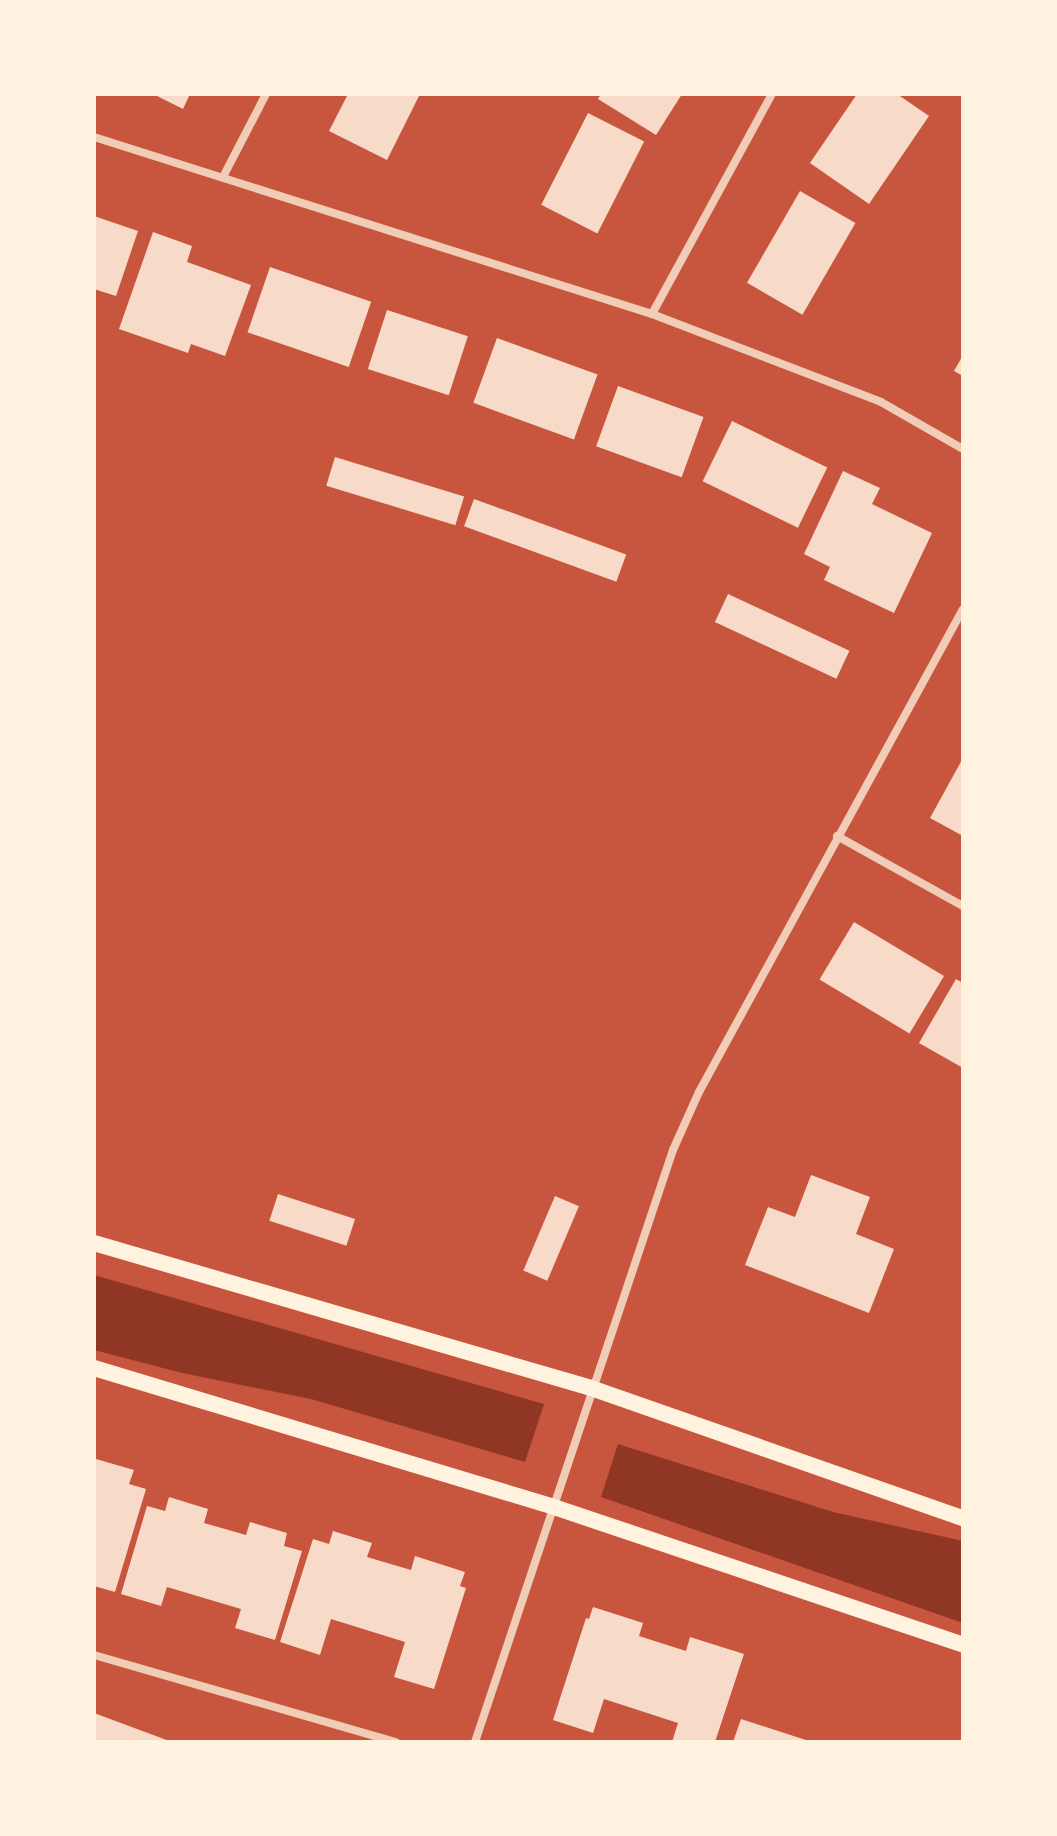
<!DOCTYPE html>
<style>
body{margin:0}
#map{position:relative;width:1057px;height:1836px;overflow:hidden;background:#c8553d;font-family:"Work Sans",sans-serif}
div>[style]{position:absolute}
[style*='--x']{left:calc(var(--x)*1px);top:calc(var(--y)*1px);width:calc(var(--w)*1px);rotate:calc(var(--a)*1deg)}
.water>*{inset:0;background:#8f3625}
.building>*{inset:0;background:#f7dbc8;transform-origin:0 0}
.minor>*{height:8px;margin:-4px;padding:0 4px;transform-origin:4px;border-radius:4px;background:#f1ccb7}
.secondary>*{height:16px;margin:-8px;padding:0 8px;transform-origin:8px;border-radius:8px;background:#fff3e0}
span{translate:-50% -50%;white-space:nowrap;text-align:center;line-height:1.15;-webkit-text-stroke:8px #fff3e0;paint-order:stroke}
.frame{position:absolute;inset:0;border:96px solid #fff3e0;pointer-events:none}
</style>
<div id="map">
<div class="water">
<div style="clip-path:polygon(94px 1275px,544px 1404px,525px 1462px,311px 1399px,182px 1373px,94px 1350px)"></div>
<div style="clip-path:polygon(618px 1444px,833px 1512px,963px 1541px,963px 1623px,601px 1497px)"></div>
</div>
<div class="building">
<div style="clip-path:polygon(153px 94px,190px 94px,183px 109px)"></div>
<div style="clip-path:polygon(348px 94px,420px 94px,387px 160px,329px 131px)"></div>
<div style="clip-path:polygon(601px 94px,682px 94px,656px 135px,598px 99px)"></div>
<div style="clip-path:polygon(857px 94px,897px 94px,929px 116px,869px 204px,810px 163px)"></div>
<div style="left:588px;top:113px;width:63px;height:103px;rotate:27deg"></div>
<div style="left:800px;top:191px;width:64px;height:106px;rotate:30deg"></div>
<div style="clip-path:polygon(94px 216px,138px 231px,116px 296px,94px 289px)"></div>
<div style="clip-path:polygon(153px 232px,192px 246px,187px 262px,251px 285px,225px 356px,191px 344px,188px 353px,119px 329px)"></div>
<div style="left:270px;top:267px;width:107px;height:69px;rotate:19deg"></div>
<div style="left:387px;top:310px;width:85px;height:62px;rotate:18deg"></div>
<div style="left:497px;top:338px;width:107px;height:69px;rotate:20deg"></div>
<div style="clip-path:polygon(963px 355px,963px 376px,954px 371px)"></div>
<div style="left:618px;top:386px;width:91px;height:64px;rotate:20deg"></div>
<div style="left:732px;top:421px;width:106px;height:67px;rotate:26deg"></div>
<div style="left:335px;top:457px;width:135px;height:30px;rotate:17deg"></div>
<div style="clip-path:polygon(843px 471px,880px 488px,872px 504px,932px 533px,894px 613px,824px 580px,830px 567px,804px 554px)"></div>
<div style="left:474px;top:499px;width:162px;height:29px;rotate:20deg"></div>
<div style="left:728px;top:594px;width:134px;height:31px;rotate:25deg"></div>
<div style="clip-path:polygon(963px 758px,963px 836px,930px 818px)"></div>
<div style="left:854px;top:922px;width:105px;height:67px;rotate:31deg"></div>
<div style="clip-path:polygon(956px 979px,963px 983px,963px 1068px,919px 1043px)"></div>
<div style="clip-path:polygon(811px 1175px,870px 1197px,856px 1234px,894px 1249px,869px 1313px,745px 1265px,768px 1207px,795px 1217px)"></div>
<div style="left:278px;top:1194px;width:81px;height:28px;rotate:18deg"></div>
<div style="left:555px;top:1196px;width:26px;height:81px;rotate:23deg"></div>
<div style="clip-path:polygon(96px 1459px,134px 1470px,129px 1484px,146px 1489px,115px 1592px,94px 1586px)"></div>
<div style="clip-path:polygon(169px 1497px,208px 1509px,204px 1523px,246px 1535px,250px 1522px,287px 1533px,284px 1546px,302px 1551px,275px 1640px,235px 1628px,241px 1609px,167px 1587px,161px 1606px,121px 1594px,147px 1506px,165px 1511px)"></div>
<div style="clip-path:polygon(333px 1531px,372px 1543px,367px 1557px,411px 1570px,415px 1556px,465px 1572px,460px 1586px,466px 1588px,434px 1689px,394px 1677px,405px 1642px,331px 1619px,320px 1655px,280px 1642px,313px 1539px,329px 1544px)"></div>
<div style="clip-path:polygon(593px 1607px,643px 1623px,639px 1636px,686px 1651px,690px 1637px,744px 1654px,715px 1742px,672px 1742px,678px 1723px,604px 1699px,593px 1733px,553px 1720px,586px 1618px,589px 1619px)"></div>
<div style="clip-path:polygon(94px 1713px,172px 1742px,94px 1742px)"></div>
<div style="clip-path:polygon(741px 1719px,809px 1741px,809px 1742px,733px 1742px)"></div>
</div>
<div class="minor">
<div style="--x:94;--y:137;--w:585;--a:17.6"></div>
<div style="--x:652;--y:314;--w:245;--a:21"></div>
<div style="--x:881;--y:402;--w:95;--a:29.8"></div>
<div style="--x:223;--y:177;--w:93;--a:-62.6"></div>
<div style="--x:652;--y:314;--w:251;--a:-61.4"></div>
<div style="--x:837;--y:836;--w:144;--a:29.1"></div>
<div style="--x:94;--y:1655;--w:314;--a:16.1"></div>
<div style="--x:475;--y:1742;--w:624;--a:-71.51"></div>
<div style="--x:673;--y:1150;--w:64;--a:-65.9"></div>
<div style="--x:699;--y:1092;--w:550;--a:-61.34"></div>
</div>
<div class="secondary">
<div style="--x:94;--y:1243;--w:518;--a:16.26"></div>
<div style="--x:591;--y:1388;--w:394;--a:19.3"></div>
<div style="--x:94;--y:1368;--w:477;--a:16.8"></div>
<div style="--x:551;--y:1506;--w:435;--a:18.6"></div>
</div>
<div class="frame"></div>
</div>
